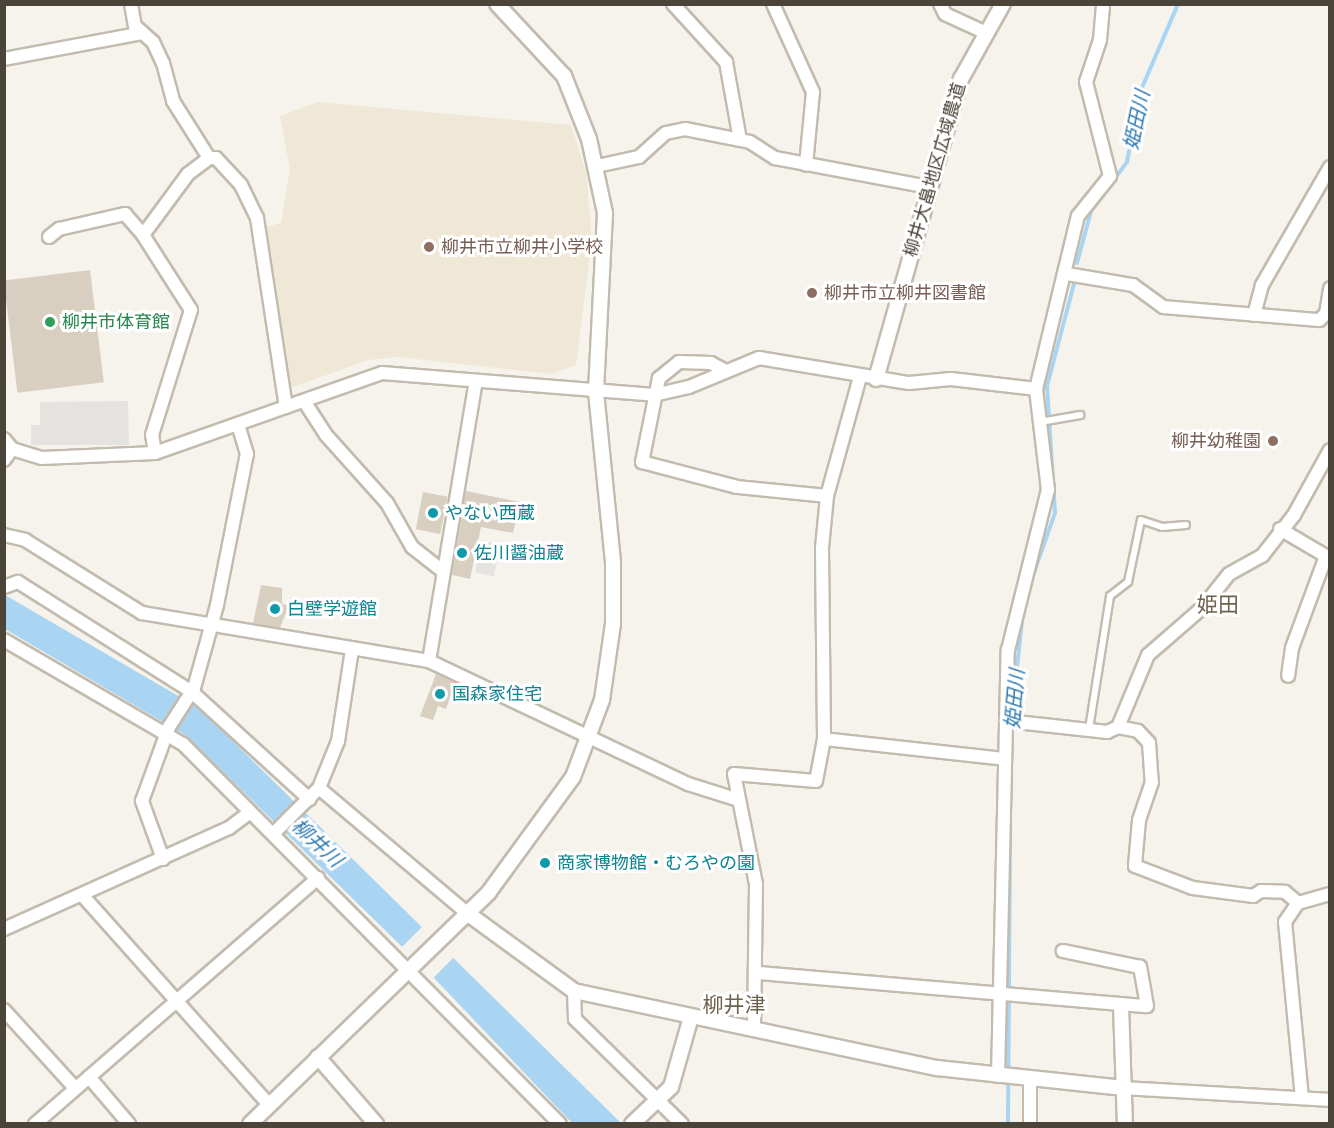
<!DOCTYPE html>
<meta charset="utf-8">
<style>
body{margin:0}
#map{position:relative;width:1334px;height:1128px;overflow:hidden;background:#f6f3ec;font-family:Poppins,"Noto Sans JP",sans-serif}
div>[style]{position:absolute}
[style*='--x']{left:calc(var(--x)*1px);top:calc(var(--y)*1px);width:calc(var(--w)*1px);rotate:calc(var(--a)*1deg)}
.education>*{inset:0;background:#efe8d6}
.parking>*{inset:0;background:#e5e3e0;transform-origin:0 0}
.water>*{inset:0;background:#a9d4f2}
.pier>*{inset:0;background:#f6f3ec;transform-origin:0 0}
.stream>*{height:4px;margin:-2px;padding:0 2px;transform-origin:2px;border-radius:2px;background:#a9d4f2}
.building>*{inset:0;background:#d8cfc1;transform-origin:0 0}
.roads{filter:drop-shadow(2px 0 #c2bbae) drop-shadow(-2px 0 #c2bbae) drop-shadow(0 2px #c2bbae) drop-shadow(0 -2px #c2bbae)}
.service>*{height:6px;margin:-3px;padding:0 3px;transform-origin:3px;border-radius:3px;background:#fff}
.minor>*{height:12px;margin:-6px;padding:0 6px;transform-origin:6px;border-radius:6px;background:#fff}
.tertiary>*{height:14px;margin:-7px;padding:0 7px;transform-origin:7px;border-radius:7px;background:#fff}
.dots>*{width:16px;height:16px;translate:-50% -50%;box-sizing:border-box;border:3px solid #fff;border-radius:50%}
span{translate:-50% -50%;white-space:nowrap;text-align:center;line-height:1.15;-webkit-text-stroke:6px #fff;paint-order:stroke}
.street-label{font-size:18px;color:#4b4439}
.education-label{font-size:18px;color:#785e54}
.left{translate:0 -50%;text-align:left}
.right{translate:-100% -50%;text-align:right}
.leisure-label{font-size:18px;color:#27864d}
.culture-label{font-size:18px;color:#0d838f}
.water-label{font-size:20px;color:#2e7ab2;font-style:italic}
.quarter-label{font-size:21px;color:#6e6250}
.frame{position:absolute;inset:0;border:6px solid #4b4439;pointer-events:none}
</style>
<div id="map">
<div class="education">
<div style="clip-path:polygon(318px 102px,571px 125px,586px 173px,592px 239px,576px 365px,552px 374px,397px 357px,368px 360px,288px 389px,266px 227px,281px 223px,290px 169px,280px 116px)"></div>
</div>
<div class="parking">
<div style="clip-path:polygon(128px 401px,129px 445px,31px 445px,31px 425px,40px 425px,40px 402px)"></div>
<div style="left:482px;top:540px;width:19px;height:33px;rotate:12deg"></div>
</div>
<div class="water">
<div style="clip-path:polygon(5px 595px,199px 708px,621px 1123px,572px 1123px,435px 979px,185px 735px,5px 629px)"></div>
</div>
<div class="pier">
<div style="left:424px;top:925px;width:44px;height:33px;rotate:45deg"></div>
</div>
<div class="stream">
<div style="--x:1077;--y:263;--w:54;--a:-74.9"></div>
<div style="--x:1091;--y:211;--w:61;--a:-53.7"></div>
<div style="--x:1127;--y:162;--w:73;--a:-79"></div>
<div style="--x:1141;--y:90;--w:94;--a:-66.7"></div>
<div style="--x:1031;--y:581;--w:72;--a:-70.6"></div>
<div style="--x:1055;--y:513;--w:127;--a:-93.6"></div>
<div style="--x:1047;--y:386;--w:106;--a:-75.2"></div>
<div style="--x:1012;--y:714;--w:104;--a:-83.9"></div>
<div style="--x:1008;--y:1124;--w:304;--a:-89.6"></div>
</div>
<div class="building">
<div style="left:90px;top:270px;width:113px;height:87px;rotate:83deg"></div>
<div style="clip-path:polygon(466px 491px,520px 502px,513px 533px,481px 527px,470px 579px,452px 575px)"></div>
<div style="left:423px;top:492px;width:25px;height:38px;rotate:11deg"></div>
<div style="clip-path:polygon(261px 585px,282px 588px,282px 604px,289px 605px,280px 628px,253px 623px)"></div>
<div style="clip-path:polygon(436px 674px,455px 683px,446px 709px,438px 706px,433px 720px,420px 716px)"></div>
</div>
<div class="roads">
<div class="service">
<div style="--x:1040;--y:422;--w:41;--a:-9.9"></div>
<div style="--x:1089;--y:729;--w:135;--a:-81"></div>
<div style="--x:1110;--y:596;--w:23;--a:-38"></div>
<div style="--x:1128;--y:582;--w:63;--a:-78.2"></div>
<div style="--x:1141;--y:520;--w:22;--a:18"></div>
<div style="--x:1162;--y:527;--w:24;--a:-5"></div>
</div>
<div class="minor">
<div style="--x:131;--y:4;--w:22;--a:80"></div>
<div style="--x:135;--y:26;--w:24;--a:42"></div>
<div style="--x:153;--y:42;--w:23;--a:65"></div>
<div style="--x:163;--y:63;--w:39;--a:75"></div>
<div style="--x:173;--y:101;--w:67;--a:57.7"></div>
<div style="--x:673;--y:4;--w:79;--a:47.6"></div>
<div style="--x:726;--y:62;--w:79;--a:79.8"></div>
<div style="--x:773;--y:4;--w:97;--a:65.6"></div>
<div style="--x:813;--y:92;--w:73;--a:95.5"></div>
<div style="--x:940;--y:4;--w:11;--a:63"></div>
<div style="--x:945;--y:14;--w:43;--a:24.8"></div>
<div style="--x:4;--y:59;--w:141;--a:-10.6"></div>
<div style="--x:597;--y:166;--w:43;--a:-12.1"></div>
<div style="--x:639;--y:157;--w:36;--a:-42"></div>
<div style="--x:666;--y:133;--w:19;--a:-12"></div>
<div style="--x:685;--y:129;--w:66;--a:11.3"></div>
<div style="--x:750;--y:142;--w:30;--a:33"></div>
<div style="--x:775;--y:158;--w:157;--a:10.7"></div>
<div style="--x:49;--y:237;--w:13;--a:-39"></div>
<div style="--x:59;--y:229;--w:68;--a:-12.8"></div>
<div style="--x:125;--y:214;--w:28;--a:49"></div>
<div style="--x:1067;--y:274;--w:67;--a:9.5"></div>
<div style="--x:1133;--y:285;--w:37;--a:36"></div>
<div style="--x:1163;--y:307;--w:157;--a:4.8"></div>
<div style="--x:1319;--y:320;--w:9;--a:-41"></div>
<div style="--x:1326;--y:314;--w:26;--a:-81"></div>
<div style="--x:1254;--y:315;--w:31;--a:-75"></div>
<div style="--x:1262;--y:285;--w:136;--a:-60"></div>
<div style="--x:724;--y:370;--w:15;--a:-152"></div>
<div style="--x:711;--y:363;--w:32;--a:-178"></div>
<div style="--x:679;--y:362;--w:26;--a:141"></div>
<div style="--x:659;--y:378;--w:86;--a:101.4"></div>
<div style="--x:642;--y:462;--w:98;--a:14.7"></div>
<div style="--x:737;--y:487;--w:90;--a:5.7"></div>
<div style="--x:304;--y:401;--w:40;--a:57.1"></div>
<div style="--x:326;--y:435;--w:91;--a:48.1"></div>
<div style="--x:387;--y:503;--w:51;--a:60.4"></div>
<div style="--x:412;--y:547;--w:36;--a:38"></div>
<div style="--x:4;--y:439;--w:13;--a:51"></div>
<div style="--x:12;--y:449;--w:31;--a:17"></div>
<div style="--x:42;--y:458;--w:113;--a:-2.5"></div>
<div style="--x:155;--y:453;--w:241;--a:-19.4"></div>
<div style="--x:382;--y:373;--w:273;--a:4.6"></div>
<div style="--x:654;--y:395;--w:36;--a:-13"></div>
<div style="--x:689;--y:387;--w:76;--a:-22.5"></div>
<div style="--x:759;--y:358;--w:152;--a:9.5"></div>
<div style="--x:909;--y:383;--w:42;--a:-5.4"></div>
<div style="--x:951;--y:379;--w:86;--a:6.7"></div>
<div style="--x:155;--y:453;--w:18;--a:-99"></div>
<div style="--x:152;--y:435;--w:131;--a:-72.7"></div>
<div style="--x:191;--y:310;--w:89;--a:-122.6"></div>
<div style="--x:143;--y:235;--w:76;--a:-53.6"></div>
<div style="--x:188;--y:174;--w:26;--a:-37"></div>
<div style="--x:209;--y:158;--w:7;--a:0"></div>
<div style="--x:216;--y:158;--w:37;--a:47"></div>
<div style="--x:241;--y:185;--w:37;--a:64"></div>
<div style="--x:257;--y:218;--w:191;--a:81.3"></div>
<div style="--x:4;--y:460;--w:14;--a:-54"></div>
<div style="--x:1280;--y:529;--w:53;--a:30.4"></div>
<div style="--x:1326;--y:556;--w:98;--a:110.3"></div>
<div style="--x:1292;--y:648;--w:28;--a:98"></div>
<div style="--x:4;--y:535;--w:22;--a:13"></div>
<div style="--x:25;--y:540;--w:138;--a:32"></div>
<div style="--x:142;--y:613;--w:291;--a:9.5"></div>
<div style="--x:429;--y:661;--w:287;--a:25.4"></div>
<div style="--x:688;--y:784;--w:50;--a:17.4"></div>
<div style="--x:4;--y:587;--w:15;--a:-20"></div>
<div style="--x:18;--y:582;--w:206;--a:32.3"></div>
<div style="--x:192;--y:692;--w:159;--a:42.4"></div>
<div style="--x:4;--y:640;--w:207;--a:30.2"></div>
<div style="--x:183;--y:744;--w:535;--a:45.23"></div>
<div style="--x:429;--y:661;--w:284;--a:-80.5"></div>
<div style="--x:1007;--y:721;--w:101;--a:6.3"></div>
<div style="--x:1107;--y:732;--w:12;--a:-24"></div>
<div style="--x:1118;--y:727;--w:78;--a:-67.4"></div>
<div style="--x:1148;--y:655;--w:72;--a:-41"></div>
<div style="--x:1202;--y:608;--w:43;--a:-51.5"></div>
<div style="--x:1229;--y:574;--w:38;--a:-29"></div>
<div style="--x:1262;--y:556;--w:52;--a:-52"></div>
<div style="--x:1294;--y:515;--w:74;--a:-61"></div>
<div style="--x:1118;--y:727;--w:20;--a:11"></div>
<div style="--x:1138;--y:731;--w:16;--a:47"></div>
<div style="--x:1149;--y:743;--w:39;--a:86"></div>
<div style="--x:1152;--y:782;--w:40;--a:108.9"></div>
<div style="--x:1139;--y:820;--w:46;--a:95"></div>
<div style="--x:1135;--y:866;--w:62;--a:20.8"></div>
<div style="--x:1193;--y:888;--w:61;--a:7.6"></div>
<div style="--x:1253;--y:896;--w:9;--a:-32"></div>
<div style="--x:1261;--y:891;--w:24;--a:2"></div>
<div style="--x:1285;--y:892;--w:17;--a:40"></div>
<div style="--x:824;--y:739;--w:182;--a:6.3"></div>
<div style="--x:319;--y:788;--w:194;--a:40.2"></div>
<div style="--x:273;--y:834;--w:65;--a:-45"></div>
<div style="--x:319;--y:788;--w:51;--a:-68"></div>
<div style="--x:338;--y:741;--w:93;--a:-81.3"></div>
<div style="--x:163;--y:859;--w:62;--a:-109.9"></div>
<div style="--x:142;--y:801;--w:79;--a:-70"></div>
<div style="--x:169;--y:727;--w:46;--a:-57.3"></div>
<div style="--x:194;--y:688;--w:86;--a:-74.5"></div>
<div style="--x:217;--y:605;--w:154;--a:-78.8"></div>
<div style="--x:247;--y:454;--w:30;--a:-107"></div>
<div style="--x:83;--y:896;--w:280;--a:48.3"></div>
<div style="--x:4;--y:929;--w:247;--a:-24.2"></div>
<div style="--x:229;--y:828;--w:26;--a:-37"></div>
<div style="--x:759;--y:973;--w:389;--a:4.9"></div>
<div style="--x:1147;--y:1006;--w:40;--a:-100"></div>
<div style="--x:1140;--y:967;--w:79;--a:-168.3"></div>
<div style="--x:574;--y:991;--w:28;--a:88"></div>
<div style="--x:575;--y:1019;--w:150;--a:44.5"></div>
<div style="--x:4;--y:1010;--w:105;--a:47.7"></div>
<div style="--x:754;--y:1028;--w:144;--a:-89.2"></div>
<div style="--x:756;--y:884;--w:112;--a:-101.3"></div>
<div style="--x:734;--y:774;--w:82;--a:4.9"></div>
<div style="--x:816;--y:781;--w:43;--a:-79.2"></div>
<div style="--x:824;--y:739;--w:191;--a:-90.6"></div>
<div style="--x:822;--y:548;--w:52;--a:-84.5"></div>
<div style="--x:827;--y:496;--w:123;--a:-74.5"></div>
<div style="--x:998;--y:1076;--w:426;--a:-88.7"></div>
<div style="--x:1008;--y:650;--w:165;--a:-76"></div>
<div style="--x:1048;--y:490;--w:102;--a:-96.8"></div>
<div style="--x:1036;--y:389;--w:178;--a:-76.4"></div>
<div style="--x:1078;--y:216;--w:51;--a:-51.3"></div>
<div style="--x:1110;--y:176;--w:97;--a:-104.3"></div>
<div style="--x:1086;--y:82;--w:44;--a:-71.6"></div>
<div style="--x:1100;--y:40;--w:36;--a:-85"></div>
<div style="--x:89;--y:1077;--w:62;--a:49.6"></div>
<div style="--x:1030;--y:1079;--w:45;--a:90"></div>
<div style="--x:1124;--y:1088;--w:206;--a:3.3"></div>
<div style="--x:1302;--y:1098;--w:177;--a:-95.5"></div>
<div style="--x:1285;--y:922;--w:23;--a:-56"></div>
<div style="--x:1298;--y:903;--w:33;--a:-16"></div>
<div style="--x:35;--y:1124;--w:375;--a:-41"></div>
</div>
<div class="tertiary">
<div style="--x:876;--y:379;--w:312;--a:-74.2"></div>
<div style="--x:961;--y:79;--w:86;--a:-60.8"></div>
<div style="--x:467;--y:913;--w:132;--a:36.1"></div>
<div style="--x:574;--y:991;--w:371;--a:12"></div>
<div style="--x:937;--y:1068;--w:188;--a:6.1"></div>
<div style="--x:1121;--y:1005;--w:119;--a:88.1"></div>
<div style="--x:318;--y:1057;--w:89;--a:49.1"></div>
<div style="--x:250;--y:1124;--w:333;--a:-44.1"></div>
<div style="--x:489;--y:892;--w:142;--a:-53.9"></div>
<div style="--x:573;--y:777;--w:82;--a:-69.4"></div>
<div style="--x:602;--y:700;--w:77;--a:-81.8"></div>
<div style="--x:613;--y:624;--w:62;--a:-90"></div>
<div style="--x:613;--y:562;--w:172;--a:-95.7"></div>
<div style="--x:596;--y:391;--w:178;--a:-87.1"></div>
<div style="--x:605;--y:213;--w:76;--a:-102.2"></div>
<div style="--x:589;--y:139;--w:68;--a:-111.6"></div>
<div style="--x:564;--y:76;--w:98;--a:-132.9"></div>
<div style="--x:632;--y:1124;--w:54;--a:-43.5"></div>
<div style="--x:671;--y:1087;--w:73;--a:-74.1"></div>
</div>
</div>
<div class="dots">
<div style="left:429px;top:247px;background:#8d6e63"></div>
<div style="left:812px;top:293px;background:#8d6e63"></div>
<div style="left:50px;top:322px;background:#2e9e5b"></div>
<div style="left:1273px;top:441px;background:#8d6e63"></div>
<div style="left:433px;top:513px;background:#0f9aa8"></div>
<div style="left:462px;top:553px;background:#0f9aa8"></div>
<div style="left:275px;top:609px;background:#0f9aa8"></div>
<div style="left:440px;top:694px;background:#0f9aa8"></div>
<div style="left:545px;top:863px;background:#0f9aa8"></div>
</div>
<div class="street-label">
<span style="left:935px;top:170px;rotate:-74deg">柳井大畠地区広域農道</span>
</div>
<div class="education-label">
<span class="left" style="left:441px;top:247px">柳井市立柳井小学校</span>
<span class="left" style="left:824px;top:293px">柳井市立柳井図書館</span>
<span class="right" style="left:1261px;top:441px">柳井幼稚園</span>
</div>
<div class="leisure-label">
<span class="left" style="left:62px;top:322px">柳井市体育館</span>
</div>
<div class="culture-label">
<span class="left" style="left:445px;top:513px">やない西蔵</span>
<span class="left" style="left:474px;top:553px">佐川醤油蔵</span>
<span class="left" style="left:287px;top:609px">白壁学遊館</span>
<span class="left" style="left:452px;top:694px">国森家住宅</span>
<span class="left" style="left:557px;top:863px">商家博物館・むろやの園</span>
</div>
<div class="water-label">
<span style="left:1137px;top:120px;rotate:-78deg">姫田川</span>
<span style="left:1015px;top:699px;rotate:-85deg">姫田川</span>
<span style="left:317px;top:843px;rotate:43deg">柳井川</span>
</div>
<div class="quarter-label">
<span style="left:1218px;top:605px">姫田</span>
<span style="left:734px;top:1005px">柳井津</span>
</div>
<div class="frame"></div>
</div>
